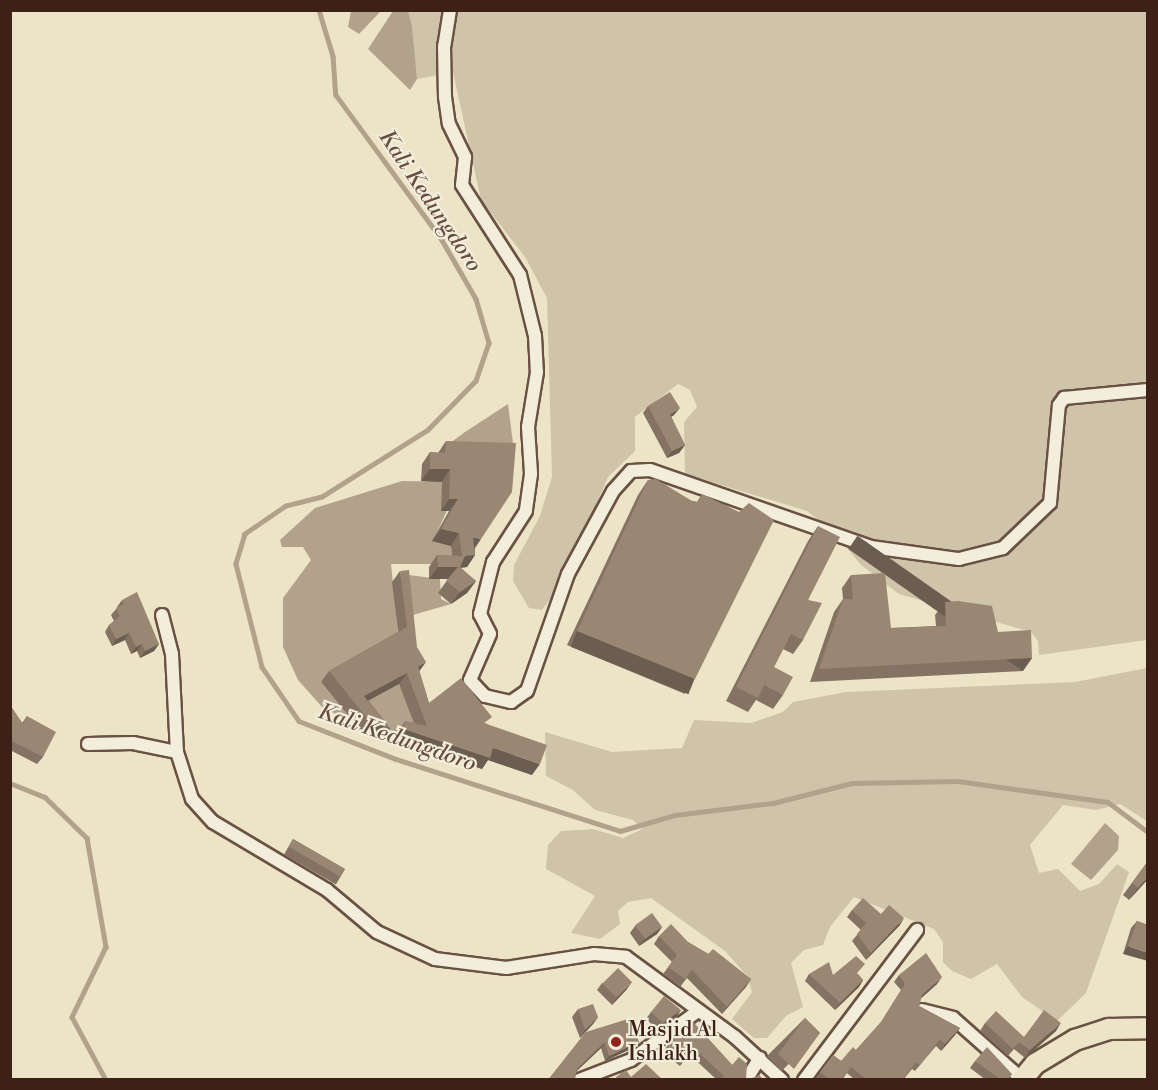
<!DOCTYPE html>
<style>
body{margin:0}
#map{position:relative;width:1158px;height:1090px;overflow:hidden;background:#ede4c8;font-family:"Libre Bodoni",serif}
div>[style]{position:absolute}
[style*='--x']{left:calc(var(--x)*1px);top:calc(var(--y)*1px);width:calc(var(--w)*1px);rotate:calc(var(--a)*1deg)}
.green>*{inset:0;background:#cfc3aa}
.water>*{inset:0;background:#b2a28b}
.stream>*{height:4.5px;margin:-2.25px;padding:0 2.25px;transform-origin:2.25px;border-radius:2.25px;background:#b2a28b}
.roads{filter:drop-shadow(2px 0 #6a5242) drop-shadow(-2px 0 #6a5242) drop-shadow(0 2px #6a5242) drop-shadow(0 -2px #6a5242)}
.minor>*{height:12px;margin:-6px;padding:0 6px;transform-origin:6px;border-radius:6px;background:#f3eddb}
.primary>*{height:20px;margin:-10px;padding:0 10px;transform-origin:10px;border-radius:10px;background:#ede4c8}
.wall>*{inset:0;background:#847363;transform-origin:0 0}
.shaded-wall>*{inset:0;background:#6b5e50;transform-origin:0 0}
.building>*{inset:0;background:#998673;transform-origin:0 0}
.dots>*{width:16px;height:16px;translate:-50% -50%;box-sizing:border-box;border:3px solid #f3eddb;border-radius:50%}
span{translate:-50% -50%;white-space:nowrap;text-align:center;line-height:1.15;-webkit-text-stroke:4.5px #f3eddb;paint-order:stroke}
.poi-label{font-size:21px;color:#3e2116}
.left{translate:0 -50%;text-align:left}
.water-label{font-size:22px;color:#674e3f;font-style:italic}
.frame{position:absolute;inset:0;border:12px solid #3e2116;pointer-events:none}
</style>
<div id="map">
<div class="green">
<div style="clip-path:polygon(408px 11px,1147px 11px,1147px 640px,1039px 655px,1038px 641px,1031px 632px,899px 594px,861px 565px,834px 532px,807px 511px,685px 474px,684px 422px,697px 407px,690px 390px,678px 384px,635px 417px,635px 451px,608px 477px,562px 583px,542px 610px,529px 608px,513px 581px,514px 565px,540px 516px,552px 477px,547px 298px,525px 257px,481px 200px,453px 72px,417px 79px)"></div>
<div style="clip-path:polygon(1147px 668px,1147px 821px,1120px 804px,1096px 810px,1063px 805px,1030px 845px,1039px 873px,1058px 869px,1080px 891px,1099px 884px,1117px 864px,1129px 872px,1086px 993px,1057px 1021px,1022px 997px,997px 964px,971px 979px,952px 971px,943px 962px,943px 942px,934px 929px,854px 897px,830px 927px,823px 945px,804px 950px,791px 963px,803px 1007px,786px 1016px,767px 1038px,754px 1038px,732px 1019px,752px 992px,747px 976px,725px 951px,651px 898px,628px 902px,618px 911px,620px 924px,600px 939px,571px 933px,595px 896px,546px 869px,548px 845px,561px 831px,593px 829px,623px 838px,642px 829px,633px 820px,595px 810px,573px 790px,546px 776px,545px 732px,612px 752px,682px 748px,694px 720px,751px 723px,783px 712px,793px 702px,846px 692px,1075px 682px)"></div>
</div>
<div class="water">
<div style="clip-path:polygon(351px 11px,351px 10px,381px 11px,359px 34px,348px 27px)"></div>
<div style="clip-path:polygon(393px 11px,408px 11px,412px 27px,417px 79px,410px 90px,368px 49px)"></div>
<div style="clip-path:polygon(508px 404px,514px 451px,446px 446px,465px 432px)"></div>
<div style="clip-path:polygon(402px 481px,460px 482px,433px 541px,451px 546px,453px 564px,391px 564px,398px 634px,321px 682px,353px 722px,323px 708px,298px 680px,283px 647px,283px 598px,311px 560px,303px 547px,282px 547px,280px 540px,315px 508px)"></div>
<div style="clip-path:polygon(401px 574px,440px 579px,441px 599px,451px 604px,406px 617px)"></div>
<div style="clip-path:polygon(399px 684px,419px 727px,401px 733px,373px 726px,357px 707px)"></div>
<div style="clip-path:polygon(1105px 823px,1119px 836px,1118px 850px,1091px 880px,1071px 864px)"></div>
</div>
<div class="stream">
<div style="--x:319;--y:10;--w:48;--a:73.1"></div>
<div style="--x:333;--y:56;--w:39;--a:86"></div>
<div style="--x:336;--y:95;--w:180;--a:53.8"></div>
<div style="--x:442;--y:240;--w:68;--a:60"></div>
<div style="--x:476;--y:299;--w:46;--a:73.5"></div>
<div style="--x:489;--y:343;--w:40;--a:108.9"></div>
<div style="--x:476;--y:381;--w:69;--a:134.4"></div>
<div style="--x:428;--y:430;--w:125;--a:147.7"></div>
<div style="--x:322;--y:497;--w:37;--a:166"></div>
<div style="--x:286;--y:506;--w:50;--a:145.7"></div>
<div style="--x:245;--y:534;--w:31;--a:107"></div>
<div style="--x:236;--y:564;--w:106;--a:75.8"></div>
<div style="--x:262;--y:667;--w:65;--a:55.6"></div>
<div style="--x:299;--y:721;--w:104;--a:21.4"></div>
<div style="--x:396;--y:759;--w:235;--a:17.8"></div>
<div style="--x:620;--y:831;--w:57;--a:-16.2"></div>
<div style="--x:675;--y:815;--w:99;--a:-7"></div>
<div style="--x:773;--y:803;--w:81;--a:-14.2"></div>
<div style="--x:852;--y:783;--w:106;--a:-1.1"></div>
<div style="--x:958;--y:781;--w:151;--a:8"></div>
<div style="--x:1108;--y:802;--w:50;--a:36.9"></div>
<div style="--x:10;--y:783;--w:38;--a:22"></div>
<div style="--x:45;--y:797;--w:59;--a:44.3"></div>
<div style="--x:87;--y:838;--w:111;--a:80.1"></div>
<div style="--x:106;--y:947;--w:78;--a:115.9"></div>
<div style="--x:72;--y:1017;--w:72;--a:61.6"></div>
</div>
<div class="roads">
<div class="minor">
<div style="--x:450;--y:10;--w:36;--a:99"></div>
<div style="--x:444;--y:46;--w:51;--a:88.9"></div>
<div style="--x:445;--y:97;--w:27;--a:82"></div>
<div style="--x:449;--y:124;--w:37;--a:64"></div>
<div style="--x:465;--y:157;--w:28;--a:96"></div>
<div style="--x:462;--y:185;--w:107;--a:57.2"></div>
<div style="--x:520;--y:275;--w:63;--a:76.2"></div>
<div style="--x:535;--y:336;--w:36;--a:87"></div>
<div style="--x:537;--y:372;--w:56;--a:99.3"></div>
<div style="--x:528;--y:427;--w:47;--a:86.3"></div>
<div style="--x:531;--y:474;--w:37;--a:98"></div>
<div style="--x:526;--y:511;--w:61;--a:122.9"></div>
<div style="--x:493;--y:562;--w:54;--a:104"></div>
<div style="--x:480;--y:614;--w:22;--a:63"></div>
<div style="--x:490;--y:634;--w:50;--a:113.5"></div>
<div style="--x:470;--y:680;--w:22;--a:47"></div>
<div style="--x:485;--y:696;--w:27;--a:13"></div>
<div style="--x:511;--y:702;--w:19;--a:-35"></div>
<div style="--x:527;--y:691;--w:124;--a:-70.7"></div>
<div style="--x:568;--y:574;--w:94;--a:-61.5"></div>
<div style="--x:613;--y:491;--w:27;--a:-48"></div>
<div style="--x:631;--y:471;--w:19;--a:-3"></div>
<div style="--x:650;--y:470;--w:234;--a:19.2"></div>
<div style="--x:871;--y:547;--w:89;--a:7.8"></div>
<div style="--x:959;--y:559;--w:45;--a:-14"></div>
<div style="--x:1003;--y:548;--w:65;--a:-43.8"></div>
<div style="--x:1050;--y:503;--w:98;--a:-84.8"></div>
<div style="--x:1059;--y:405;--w:9;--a:-54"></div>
<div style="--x:1064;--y:398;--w:84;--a:-5.4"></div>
<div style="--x:162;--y:615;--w:40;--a:75.6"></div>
<div style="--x:172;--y:654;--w:98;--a:87.1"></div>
<div style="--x:177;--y:752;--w:49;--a:72.3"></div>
<div style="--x:192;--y:799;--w:31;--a:48"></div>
<div style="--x:213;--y:822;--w:133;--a:30.8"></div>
<div style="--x:327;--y:890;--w:65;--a:40"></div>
<div style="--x:377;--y:932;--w:64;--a:25"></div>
<div style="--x:435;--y:959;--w:72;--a:7.2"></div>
<div style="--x:506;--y:968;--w:89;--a:-9"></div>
<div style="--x:594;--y:954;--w:32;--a:5"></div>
<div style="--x:626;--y:957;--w:135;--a:36.3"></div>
<div style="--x:735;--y:1037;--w:64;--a:42.5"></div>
<div style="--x:88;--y:744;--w:45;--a:-1.3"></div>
<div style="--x:133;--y:743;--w:45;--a:11.6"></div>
<div style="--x:922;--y:1010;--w:32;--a:14"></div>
<div style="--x:953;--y:1018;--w:92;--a:41.5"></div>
<div style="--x:579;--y:1080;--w:56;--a:-21"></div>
<div style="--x:631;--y:1060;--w:83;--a:-36.2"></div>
<div style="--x:746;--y:1080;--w:26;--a:-58"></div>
<div style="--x:804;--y:1080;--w:188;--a:-53"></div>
</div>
<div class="primary">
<div style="--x:1022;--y:1080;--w:21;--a:-51"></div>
<div style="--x:1035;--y:1064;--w:47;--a:-31"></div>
<div style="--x:1075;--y:1040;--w:36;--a:-18"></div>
<div style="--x:1109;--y:1029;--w:39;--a:-1"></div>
</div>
</div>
<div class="wall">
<div style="clip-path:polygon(648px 406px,674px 415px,671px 417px,685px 445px,679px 453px,667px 458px,643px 413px)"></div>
<div style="clip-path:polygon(446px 441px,475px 549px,475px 555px,467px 567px,460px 568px,476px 581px,467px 593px,451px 604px,438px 593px,448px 579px,429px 579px,429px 567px,437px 555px,452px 556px,451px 546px,432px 541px,449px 511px,441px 511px,442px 482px,421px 481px,422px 464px,430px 452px,438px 453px)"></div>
<div style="clip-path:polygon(648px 480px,692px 501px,697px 502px,702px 494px,685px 694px,567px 645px,638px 495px)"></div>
<div style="clip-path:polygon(818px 526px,803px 640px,793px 654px,783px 649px,774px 667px,783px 695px,773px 709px,756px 700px,748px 712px,726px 701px,808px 541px)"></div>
<div style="clip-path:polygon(400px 571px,419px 671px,429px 703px,487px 724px,532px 775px,488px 760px,482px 769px,396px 739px,398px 732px,405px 721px,414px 723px,399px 684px,368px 700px,390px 728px,383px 739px,362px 733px,321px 682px,329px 671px,398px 632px,392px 582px)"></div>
<div style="clip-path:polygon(851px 575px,891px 628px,936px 626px,935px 615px,945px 602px,998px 632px,1032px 658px,1023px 671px,810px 682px,834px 612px,843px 599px,842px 588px)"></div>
<div style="clip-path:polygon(122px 600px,159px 644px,154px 651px,140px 658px,137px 651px,131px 654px,125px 640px,112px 646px,105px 632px,109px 625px,114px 621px,111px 615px,117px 608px,117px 607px)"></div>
<div style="clip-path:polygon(10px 705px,22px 723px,27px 716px,43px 757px,37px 764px,10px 750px)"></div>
<div style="left:293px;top:839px;width:60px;height:18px;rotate:30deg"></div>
<div style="clip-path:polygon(1148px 861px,1148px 879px,1129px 900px,1123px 895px)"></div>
<div style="clip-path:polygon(852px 910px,881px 914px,900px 925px,866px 960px,852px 941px,861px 930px,847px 917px)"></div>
<div style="clip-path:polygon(1137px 921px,1148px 925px,1123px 954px,1131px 928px)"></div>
<div style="clip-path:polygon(635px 926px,662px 927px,657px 934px,639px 946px,630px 933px)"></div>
<div style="clip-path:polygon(659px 936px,688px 942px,751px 979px,722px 1014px,687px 978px,680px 987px,663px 974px,672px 962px,654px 944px)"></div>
<div style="clip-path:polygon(809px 974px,833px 975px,858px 974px,863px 980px,859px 987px,835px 1010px,805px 981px)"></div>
<div style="clip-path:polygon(899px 975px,937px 984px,921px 998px,919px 1006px,960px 1028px,955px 1035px,941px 1051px,936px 1046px,915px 1071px,912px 1069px,903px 1080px,855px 1080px,847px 1073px,842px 1080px,818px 1080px,816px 1078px,833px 1055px,841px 1061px,856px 1050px,881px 1022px,901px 990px,894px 982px)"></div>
<div style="clip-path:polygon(602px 983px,627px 989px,612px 1005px,597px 990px)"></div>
<div style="clip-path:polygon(578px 1009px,598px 1017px,593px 1024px,580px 1038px,572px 1017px)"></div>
<div style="clip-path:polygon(681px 1010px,676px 1017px,658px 1030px,646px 1019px,651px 1012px)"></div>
<div style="left:805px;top:1018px;width:21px;height:54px;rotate:45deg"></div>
<div style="clip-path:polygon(693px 1022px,746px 1080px,717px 1080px,689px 1054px,680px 1066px,663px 1053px,667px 1046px)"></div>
<div style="clip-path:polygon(985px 1023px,1024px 1037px,1056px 1031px,1025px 1058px,1014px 1049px,1008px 1056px,980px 1031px)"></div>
<div style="clip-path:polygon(586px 1032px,635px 1047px,605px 1061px,601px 1048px,577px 1071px,575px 1078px,548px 1080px)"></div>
<div style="clip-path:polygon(975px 1061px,1012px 1074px,1008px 1080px,986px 1080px,970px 1068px)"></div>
</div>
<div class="shaded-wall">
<div style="clip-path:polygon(680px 408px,674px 415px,665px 421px,670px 414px)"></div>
<div style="clip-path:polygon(685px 445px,679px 453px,667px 458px,672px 451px)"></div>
<div style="clip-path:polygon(430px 469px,450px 469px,442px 482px,421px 481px)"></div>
<div style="clip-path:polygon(449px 499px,458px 499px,449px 511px,441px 511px)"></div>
<div style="clip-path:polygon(441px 529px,459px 533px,451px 546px,432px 541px)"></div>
<div style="clip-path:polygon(473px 537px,481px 539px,473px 551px)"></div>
<div style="clip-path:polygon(475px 555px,467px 567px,458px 568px,450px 579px,429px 579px,438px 567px,465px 556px)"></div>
<div style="clip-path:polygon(476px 581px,467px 593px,451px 604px,460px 592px)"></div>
<div style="left:577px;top:631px;width:127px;height:17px;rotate:22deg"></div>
<div style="clip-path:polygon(129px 633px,125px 640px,112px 646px,116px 639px)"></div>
<div style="clip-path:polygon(142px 644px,137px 651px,131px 654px,136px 647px)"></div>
<div style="clip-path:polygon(159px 644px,154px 651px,140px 658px,145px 651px)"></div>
<div style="left:1032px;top:658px;width:16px;height:213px;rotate:125deg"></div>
<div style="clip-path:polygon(426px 662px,418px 673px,418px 666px)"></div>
<div style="clip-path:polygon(407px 673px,399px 684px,357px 707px,364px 696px)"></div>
<div style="clip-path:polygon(370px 722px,390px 728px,383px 739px,362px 733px)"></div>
<div style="clip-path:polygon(403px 729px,493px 748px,540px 764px,532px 775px,488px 760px,482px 769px,396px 739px)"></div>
<div style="clip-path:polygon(1148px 877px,1148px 879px,1129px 900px,1138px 888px)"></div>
<div style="clip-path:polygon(904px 918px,900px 925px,866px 960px,871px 953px)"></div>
<div style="clip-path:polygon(662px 927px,657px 934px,639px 946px,644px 939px)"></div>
<div style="clip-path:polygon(1128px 946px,1148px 953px,1148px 961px,1123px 954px)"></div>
<div style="clip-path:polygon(942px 977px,937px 984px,917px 1002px,922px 995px)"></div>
<div style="clip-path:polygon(751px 979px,746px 987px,722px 1014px,727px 1007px)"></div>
<div style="clip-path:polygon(863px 980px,859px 987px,835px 1010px,840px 1003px)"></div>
<div style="clip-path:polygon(632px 982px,627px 989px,612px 1005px,617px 997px)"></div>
<div style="clip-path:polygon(681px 1010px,676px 1017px,658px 1030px,663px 1023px)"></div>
<div style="clip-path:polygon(598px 1017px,593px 1024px,580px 1038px,585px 1030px)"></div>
<div style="clip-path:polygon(1061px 1023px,1056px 1031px,1025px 1058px,1030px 1050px)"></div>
<div style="clip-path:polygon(960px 1028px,955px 1035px,941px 1051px,945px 1044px)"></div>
<div style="clip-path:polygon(605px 1042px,601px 1048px,573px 1074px,577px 1069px)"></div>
<div style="clip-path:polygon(639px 1042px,635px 1047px,605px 1061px,609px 1056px)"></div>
</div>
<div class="building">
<div style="clip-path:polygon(670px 392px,680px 408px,670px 414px,685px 445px,672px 451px,648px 406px)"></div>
<div style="clip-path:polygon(446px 441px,516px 443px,512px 492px,481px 539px,473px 537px,475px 555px,465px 556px,460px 567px,476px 581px,460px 592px,446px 581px,458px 567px,438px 567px,437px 555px,462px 556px,459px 533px,441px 529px,458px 499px,449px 499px,450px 469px,430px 469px,430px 452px,445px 453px)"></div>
<div style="clip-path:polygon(656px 479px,692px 501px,698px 502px,702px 494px,739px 512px,749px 503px,774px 520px,695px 679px,577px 631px,648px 480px)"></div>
<div style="clip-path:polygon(818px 526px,840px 537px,808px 600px,822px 603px,803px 640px,791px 634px,774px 667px,793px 677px,783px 695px,764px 685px,758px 698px,736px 687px)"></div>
<div style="clip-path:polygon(409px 570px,417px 647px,426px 662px,418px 666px,429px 703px,461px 678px,492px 717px,484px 723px,547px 745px,540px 764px,493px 748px,490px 758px,403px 729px,405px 721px,427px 726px,407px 673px,364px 696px,390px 728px,370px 722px,329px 671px,407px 627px,400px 571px)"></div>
<div style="clip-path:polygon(885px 573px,891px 628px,946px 626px,945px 602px,958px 601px,992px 606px,998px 632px,1031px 630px,1032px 658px,819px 669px,843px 599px,853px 599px,851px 575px)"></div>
<div style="clip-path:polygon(137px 592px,159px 644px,145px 651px,142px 644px,136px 647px,129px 633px,116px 639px,109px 625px,120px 616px,116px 608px,124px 604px,122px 600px)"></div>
<div style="clip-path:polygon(10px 705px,23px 724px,27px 716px,56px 732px,43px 757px,10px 740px)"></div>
<div style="left:293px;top:839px;width:60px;height:9px;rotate:30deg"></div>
<div style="clip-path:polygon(1148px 861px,1148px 877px,1138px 888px,1132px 883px)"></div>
<div style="clip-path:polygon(863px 898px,881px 914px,889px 905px,904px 918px,871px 953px,857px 934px,866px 923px,852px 910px)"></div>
<div style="left:652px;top:913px;width:17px;height:21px;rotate:54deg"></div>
<div style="clip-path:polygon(1137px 921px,1148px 925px,1148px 953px,1128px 946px)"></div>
<div style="clip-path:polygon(671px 924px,688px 942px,708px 954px,713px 949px,751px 979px,727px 1007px,692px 970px,685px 979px,668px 967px,677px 955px,659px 936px)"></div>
<div style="clip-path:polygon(926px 953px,942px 977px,922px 995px,919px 1006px,960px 1028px,945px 1044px,940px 1039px,920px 1065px,916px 1062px,902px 1080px,867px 1080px,851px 1067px,841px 1080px,830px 1080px,820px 1072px,833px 1055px,841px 1061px,853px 1047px,856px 1050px,883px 1020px,905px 984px,899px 975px)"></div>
<div style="clip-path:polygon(856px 956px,865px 964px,857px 973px,863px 980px,840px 1003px,809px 974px,829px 962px,833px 975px)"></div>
<div style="left:618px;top:968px;width:20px;height:22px;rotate:45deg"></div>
<div style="clip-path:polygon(664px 996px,681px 1010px,663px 1023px,651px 1012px)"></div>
<div style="clip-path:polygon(593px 1004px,598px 1017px,585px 1030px,578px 1009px)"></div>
<div style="clip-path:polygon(1044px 1010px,1061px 1023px,1030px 1050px,1019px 1042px,1013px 1049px,985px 1023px,996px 1011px,1024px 1037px)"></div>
<div style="clip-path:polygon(631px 1018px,639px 1042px,609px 1056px,605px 1042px,577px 1069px,575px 1078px,578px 1080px,548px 1080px,586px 1032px)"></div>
<div style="clip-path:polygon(805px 1018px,820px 1033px,794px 1069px,778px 1054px)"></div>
<div style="clip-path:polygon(693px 1022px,732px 1065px,739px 1057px,747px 1064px,746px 1080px,722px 1080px,724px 1076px,694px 1048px,685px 1060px,667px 1046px)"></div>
<div style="clip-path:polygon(987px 1047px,1012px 1074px,1007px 1080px,1001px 1080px,975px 1061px)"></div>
<div style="clip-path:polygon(646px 1064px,663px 1080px,618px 1080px,616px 1077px,626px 1070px,631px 1077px)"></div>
<div style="clip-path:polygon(759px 1075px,764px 1080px,748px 1080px)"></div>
</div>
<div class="dots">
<div style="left:616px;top:1042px;background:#8f2418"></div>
</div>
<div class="poi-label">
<span class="left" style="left:628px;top:1042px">Masjid Al<br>Ishlakh</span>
</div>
<div class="water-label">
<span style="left:430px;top:201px;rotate:56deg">Kali Kedungdoro</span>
<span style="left:397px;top:738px;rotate:19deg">Kali Kedungdoro</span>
</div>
<div class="frame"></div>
</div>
